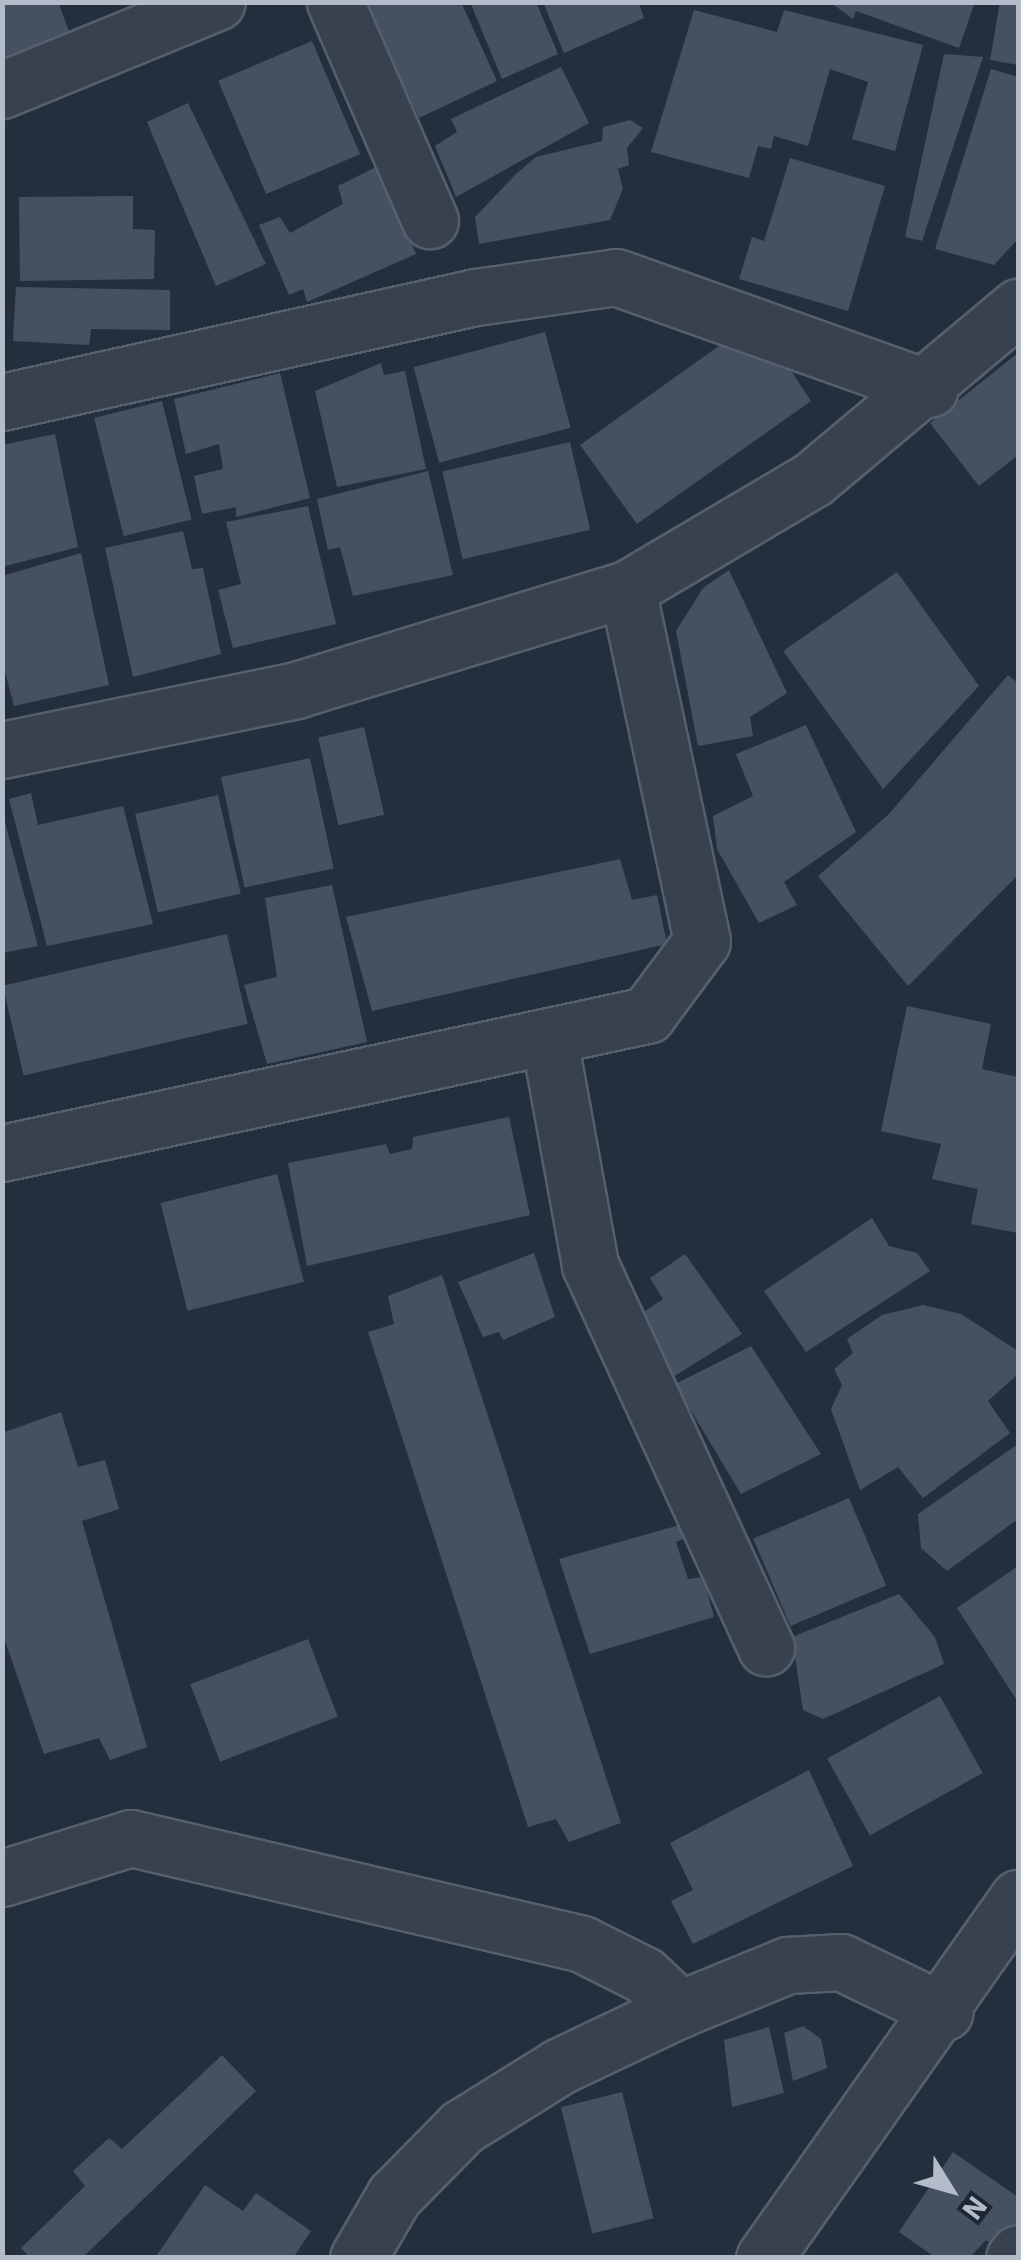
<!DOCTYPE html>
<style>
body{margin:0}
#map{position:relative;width:1021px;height:2260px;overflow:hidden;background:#242f3e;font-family:"IBM Plex Sans",sans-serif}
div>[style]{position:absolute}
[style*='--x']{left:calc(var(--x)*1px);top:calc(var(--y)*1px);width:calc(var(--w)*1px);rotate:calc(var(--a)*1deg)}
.building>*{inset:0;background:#455162;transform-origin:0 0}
.roads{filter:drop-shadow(2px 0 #565f6c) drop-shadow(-2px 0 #565f6c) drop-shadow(0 2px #565f6c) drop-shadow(0 -2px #565f6c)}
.minor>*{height:55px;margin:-27.5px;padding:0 27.5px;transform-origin:27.5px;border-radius:27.5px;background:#38414e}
.tertiary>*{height:55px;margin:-27.5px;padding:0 27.5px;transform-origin:27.5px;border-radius:27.5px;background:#38414e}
span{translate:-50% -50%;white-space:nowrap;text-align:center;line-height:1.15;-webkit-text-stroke:9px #1d2633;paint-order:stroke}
.frame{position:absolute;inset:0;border:5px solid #b4bcc9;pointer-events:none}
.north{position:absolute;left:901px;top:2140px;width:100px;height:100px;-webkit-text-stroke:8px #1d2633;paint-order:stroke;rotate:127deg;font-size:28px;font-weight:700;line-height:40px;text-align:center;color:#b4bcc9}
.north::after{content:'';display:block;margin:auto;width:35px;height:45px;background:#b4bcc9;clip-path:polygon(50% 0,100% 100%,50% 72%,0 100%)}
</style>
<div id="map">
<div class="building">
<div style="clip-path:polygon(2px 2px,58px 2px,70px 34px,2px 64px)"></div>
<div style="clip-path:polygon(365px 2px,461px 2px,497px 81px,419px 118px)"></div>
<div style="clip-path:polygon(470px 2px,536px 2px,558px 54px,502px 79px)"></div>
<div style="clip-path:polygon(543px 2px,638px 2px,644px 18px,564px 53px)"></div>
<div style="clip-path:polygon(830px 2px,975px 2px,959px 48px,856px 11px,853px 19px)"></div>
<div style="clip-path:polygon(1000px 2px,1018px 2px,1018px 65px,990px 60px)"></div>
<div style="clip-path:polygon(694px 10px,777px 32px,784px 10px,923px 45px,895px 151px,852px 139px,868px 82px,830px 69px,808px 146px,774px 136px,771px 149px,758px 146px,749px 178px,651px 152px)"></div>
<div style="left:312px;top:41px;width:123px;height:102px;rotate:67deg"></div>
<div style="clip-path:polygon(944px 54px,983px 57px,922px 241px,905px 237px)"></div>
<div style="clip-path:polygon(561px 67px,589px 123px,456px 197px,435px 146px,457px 132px,451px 119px)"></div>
<div style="clip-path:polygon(991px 69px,1018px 77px,1018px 239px,994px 265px,935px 249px)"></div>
<div style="clip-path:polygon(188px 103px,266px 264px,216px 286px,147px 122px)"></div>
<div style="clip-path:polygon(630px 120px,643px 128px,627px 148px,629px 165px,618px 169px,623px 189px,610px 220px,479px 244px,475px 217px,516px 174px,536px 157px,602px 141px,603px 127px)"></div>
<div style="clip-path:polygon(790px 158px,885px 186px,848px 311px,739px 279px,752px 237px,764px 241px)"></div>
<div style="clip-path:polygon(378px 166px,416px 254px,307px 302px,303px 289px,289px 295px,259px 225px,280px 217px,290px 233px,343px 204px,338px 186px)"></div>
<div style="clip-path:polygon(133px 196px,133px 229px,155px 230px,154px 279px,20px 281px,19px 197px)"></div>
<div style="clip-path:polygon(16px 287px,170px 290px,170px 330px,91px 329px,89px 345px,13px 341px)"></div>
<div style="left:545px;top:332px;width:99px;height:136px;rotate:75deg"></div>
<div style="clip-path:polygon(723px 343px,788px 366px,811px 401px,637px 524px,580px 445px)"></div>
<div style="clip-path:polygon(1018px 353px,1018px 455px,979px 486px,930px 423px)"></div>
<div style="clip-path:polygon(381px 363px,384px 375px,405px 371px,426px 469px,337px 487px,315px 391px)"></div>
<div style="clip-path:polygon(280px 373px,310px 498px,236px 517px,236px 507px,202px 514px,194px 476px,223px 469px,219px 444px,186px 454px,174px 399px)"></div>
<div style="left:162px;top:401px;width:122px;height:70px;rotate:76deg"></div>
<div style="clip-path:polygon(55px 434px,78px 547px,2px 567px,2px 445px)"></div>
<div style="left:570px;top:442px;width:90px;height:131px;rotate:77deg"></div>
<div style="clip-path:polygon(428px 471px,453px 575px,353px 596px,340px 547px,328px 550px,317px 499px)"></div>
<div style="clip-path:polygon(308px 506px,336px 624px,233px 648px,218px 590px,241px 584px,226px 522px)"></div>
<div style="clip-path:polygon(183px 531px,192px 569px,203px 568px,221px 654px,133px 677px,105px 548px)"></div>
<div style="clip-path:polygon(81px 553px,109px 685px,14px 706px,2px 660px,2px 576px)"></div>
<div style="clip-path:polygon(729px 570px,787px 693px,750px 717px,753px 736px,698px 746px,676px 631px,703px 588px)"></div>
<div style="clip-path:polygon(897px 572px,979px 686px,883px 789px,783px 651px)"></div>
<div style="clip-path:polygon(1008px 675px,1018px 683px,1018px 875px,908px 986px,818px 876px,889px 814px)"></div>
<div style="clip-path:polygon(806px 725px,856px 832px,784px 882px,797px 905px,759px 923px,717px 849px,713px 816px,753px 796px,736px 754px)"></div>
<div style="left:364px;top:727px;width:90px;height:47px;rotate:77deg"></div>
<div style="left:310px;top:758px;width:113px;height:91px;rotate:78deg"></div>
<div style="clip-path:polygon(31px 793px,38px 825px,123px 806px,153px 924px,47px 946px,9px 799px)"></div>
<div style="left:218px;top:795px;width:101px;height:85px;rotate:77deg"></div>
<div style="clip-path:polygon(2px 811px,38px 946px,2px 953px)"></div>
<div style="clip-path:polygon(620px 859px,632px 900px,657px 895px,667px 944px,372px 1011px,346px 917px)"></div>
<div style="clip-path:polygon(332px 885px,367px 1042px,267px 1064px,244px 985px,277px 977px,265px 898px)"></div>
<div style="left:227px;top:934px;width:92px;height:230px;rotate:77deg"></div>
<div style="clip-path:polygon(907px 1006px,991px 1024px,982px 1069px,1018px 1077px,1018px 1233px,971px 1224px,978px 1189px,932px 1179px,941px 1144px,881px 1131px)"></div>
<div style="clip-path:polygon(509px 1117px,530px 1215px,307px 1266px,288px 1163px,386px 1144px,390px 1154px,412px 1149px,413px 1137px)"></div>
<div style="left:277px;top:1174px;width:111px;height:120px;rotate:76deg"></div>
<div style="clip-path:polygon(872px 1218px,889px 1246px,917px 1253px,930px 1271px,806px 1352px,764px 1291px)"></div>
<div style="clip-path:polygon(534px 1253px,555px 1317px,503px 1340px,499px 1332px,483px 1337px,458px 1282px)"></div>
<div style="clip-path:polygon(685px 1254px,742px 1334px,673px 1377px,638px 1316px,663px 1299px,650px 1278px)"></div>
<div style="clip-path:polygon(442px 1275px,621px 1823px,569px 1842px,556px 1819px,528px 1827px,368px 1332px,394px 1324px,388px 1296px)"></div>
<div style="clip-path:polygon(923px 1305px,961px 1314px,1018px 1351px,1018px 1374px,988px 1401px,1010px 1433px,923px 1498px,898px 1467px,860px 1490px,831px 1409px,842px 1385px,834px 1369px,853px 1353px,847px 1339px,882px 1315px)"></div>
<div style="clip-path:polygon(751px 1346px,821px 1454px,741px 1494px,675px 1384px)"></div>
<div style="clip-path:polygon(61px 1412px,78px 1467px,105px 1460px,119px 1509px,82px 1521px,147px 1747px,110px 1760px,99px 1738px,44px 1754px,2px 1632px,2px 1433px)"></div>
<div style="clip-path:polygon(1018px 1444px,1018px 1519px,947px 1571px,921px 1548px,918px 1514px)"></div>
<div style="left:849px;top:1498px;width:95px;height:104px;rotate:67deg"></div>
<div style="clip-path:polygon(683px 1524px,687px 1537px,676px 1542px,688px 1579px,703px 1577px,714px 1617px,590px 1654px,559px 1559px)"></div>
<div style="clip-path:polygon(1018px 1566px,1018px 1702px,957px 1608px)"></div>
<div style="clip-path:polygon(899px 1594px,935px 1637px,944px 1664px,823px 1719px,803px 1710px,792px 1637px)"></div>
<div style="left:308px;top:1639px;width:83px;height:126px;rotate:69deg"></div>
<div style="left:940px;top:1696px;width:88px;height:129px;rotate:61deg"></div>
<div style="clip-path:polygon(809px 1770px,853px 1866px,693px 1944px,671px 1901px,693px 1890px,670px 1843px)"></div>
<div style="clip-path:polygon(803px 2026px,821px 2039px,827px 2068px,793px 2081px,784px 2033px)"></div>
<div style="clip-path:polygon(769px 2027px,784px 2093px,732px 2107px,724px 2040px)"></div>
<div style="clip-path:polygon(222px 2055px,256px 2091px,82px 2258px,30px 2258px,21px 2248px,85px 2186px,73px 2171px,109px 2138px,122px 2149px)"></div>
<div style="left:622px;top:2092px;width:130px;height:63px;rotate:76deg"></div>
<div style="clip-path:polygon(953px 2152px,1018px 2197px,1018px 2226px,1001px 2251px,986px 2240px,969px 2258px,936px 2258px,899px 2232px)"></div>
<div style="clip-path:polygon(205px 2185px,243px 2211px,256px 2193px,311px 2231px,293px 2258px,155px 2258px)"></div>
</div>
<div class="roads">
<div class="minor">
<div style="--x:335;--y:2;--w:238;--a:66.5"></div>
<div style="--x:2;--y:90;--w:232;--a:-22.3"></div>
<div style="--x:2;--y:402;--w:485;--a:-12.5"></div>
<div style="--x:476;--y:297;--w:141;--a:-8.1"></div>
<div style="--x:616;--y:277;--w:333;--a:19.6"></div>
<div style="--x:2;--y:750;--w:300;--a:-11.5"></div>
<div style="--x:296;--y:690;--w:346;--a:-17"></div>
<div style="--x:627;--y:589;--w:216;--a:-30.6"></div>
<div style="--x:813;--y:479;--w:268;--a:-40"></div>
<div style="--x:549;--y:1039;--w:230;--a:79.7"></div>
<div style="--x:590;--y:1265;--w:421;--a:65.3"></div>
<div style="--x:2;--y:1153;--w:660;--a:-12.08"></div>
<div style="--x:647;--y:1015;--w:92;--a:-53.4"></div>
<div style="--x:702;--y:941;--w:360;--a:-102"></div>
<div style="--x:2;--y:1878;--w:135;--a:-17.2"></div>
<div style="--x:131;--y:1838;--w:463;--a:13.2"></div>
<div style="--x:582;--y:1944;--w:69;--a:26.6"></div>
<div style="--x:644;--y:1975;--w:50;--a:43.4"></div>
<div style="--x:358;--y:2258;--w:72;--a:-59.9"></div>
<div style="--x:394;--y:2196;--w:97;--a:-45.4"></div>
<div style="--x:462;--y:2127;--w:115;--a:-31.9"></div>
<div style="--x:560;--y:2066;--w:133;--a:-25.4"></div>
<div style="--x:680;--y:2009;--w:117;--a:-22.2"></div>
<div style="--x:788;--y:1965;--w:53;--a:-3.2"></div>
<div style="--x:841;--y:1962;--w:115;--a:25.7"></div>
<div style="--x:1014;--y:2258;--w:6;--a:-51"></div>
</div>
<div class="tertiary">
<div style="--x:764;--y:2258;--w:441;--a:-54.8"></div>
</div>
</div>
<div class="frame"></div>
<div class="north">N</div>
</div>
